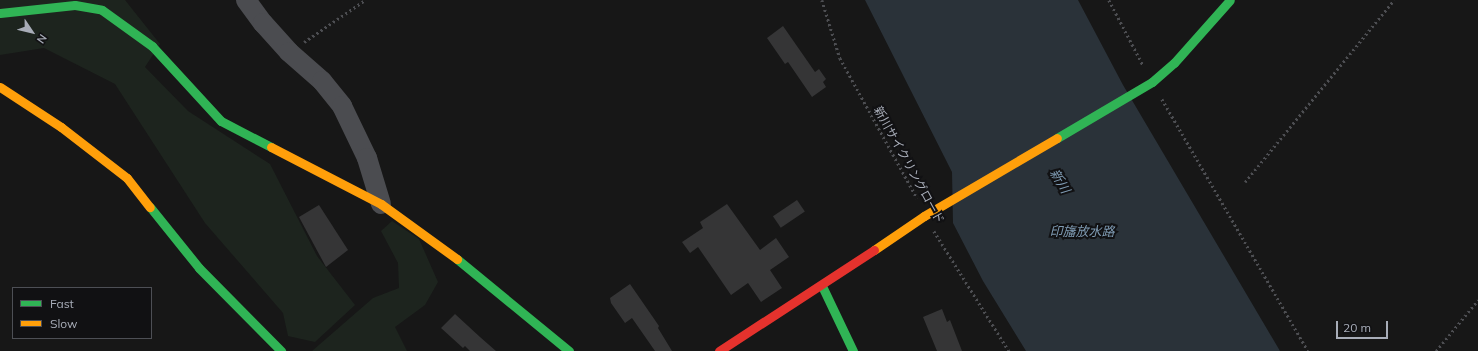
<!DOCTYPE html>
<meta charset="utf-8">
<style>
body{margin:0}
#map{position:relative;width:1478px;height:351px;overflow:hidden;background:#171717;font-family:Mulish,"Noto Sans JP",sans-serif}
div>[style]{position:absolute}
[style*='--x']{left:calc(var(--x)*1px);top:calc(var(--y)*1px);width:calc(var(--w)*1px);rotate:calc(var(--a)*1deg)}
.green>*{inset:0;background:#1d241e}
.water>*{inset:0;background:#2a3239}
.building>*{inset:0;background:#353536;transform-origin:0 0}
.path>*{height:2.5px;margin-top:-1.25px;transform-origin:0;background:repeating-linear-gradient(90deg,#4d4e52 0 2px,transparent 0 5px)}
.street>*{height:20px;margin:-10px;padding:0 10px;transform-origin:10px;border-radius:10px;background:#4b4c50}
.fast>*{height:9px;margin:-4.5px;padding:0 4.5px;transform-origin:4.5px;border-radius:4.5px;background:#30b455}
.slow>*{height:9px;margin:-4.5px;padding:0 4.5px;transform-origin:4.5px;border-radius:4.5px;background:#ff9f0a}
.jam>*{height:9px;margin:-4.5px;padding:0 4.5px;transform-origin:4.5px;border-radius:4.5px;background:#e5322d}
span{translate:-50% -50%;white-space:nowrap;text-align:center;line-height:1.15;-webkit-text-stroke:4px #111113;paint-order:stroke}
.street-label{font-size:12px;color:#a8adb8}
.water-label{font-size:13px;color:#7f9bb3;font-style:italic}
.legend{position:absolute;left:12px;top:287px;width:140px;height:52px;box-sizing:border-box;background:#111113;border:1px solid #4d4f55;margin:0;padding:5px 7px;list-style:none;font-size:12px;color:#a8adb8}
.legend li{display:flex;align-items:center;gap:8px;height:20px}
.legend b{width:20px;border:1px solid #4d4f55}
.north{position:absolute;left:12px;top:12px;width:40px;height:40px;-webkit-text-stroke:3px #111113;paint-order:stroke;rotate:125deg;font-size:11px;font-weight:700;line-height:16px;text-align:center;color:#a8adb8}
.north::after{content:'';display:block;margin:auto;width:14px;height:18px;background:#a8adb8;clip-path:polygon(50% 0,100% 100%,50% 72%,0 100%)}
.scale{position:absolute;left:1336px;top:321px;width:52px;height:18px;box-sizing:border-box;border:2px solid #a8adb8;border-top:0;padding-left:5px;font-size:12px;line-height:14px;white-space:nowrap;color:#a8adb8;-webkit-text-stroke:3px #111113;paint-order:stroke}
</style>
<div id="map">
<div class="green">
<div style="clip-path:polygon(0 0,125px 0,160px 44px,145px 67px,188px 111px,270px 164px,317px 256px,355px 305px,315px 342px,288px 336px,283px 313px,205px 223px,115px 84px,44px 48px,0 55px)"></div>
<div style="clip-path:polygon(392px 221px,419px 239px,438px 282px,425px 305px,395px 327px,407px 351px,312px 351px,373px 298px,399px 288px,398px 263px,381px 231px)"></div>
</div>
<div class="water">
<div style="clip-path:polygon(865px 0,1078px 0,1123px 85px,1280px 351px,1026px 351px,983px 281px,953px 223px,952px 172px)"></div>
</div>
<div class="building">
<div style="clip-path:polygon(783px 26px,815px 72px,819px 69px,826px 79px,823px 82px,826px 87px,812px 97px,788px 62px,785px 64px,767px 38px)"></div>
<div style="left:797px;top:200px;width:14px;height:29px;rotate:56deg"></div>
<div style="clip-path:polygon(727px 204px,760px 250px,776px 238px,789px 257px,770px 270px,782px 288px,761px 302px,748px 283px,731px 295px,698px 247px,690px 253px,682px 242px,703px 228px,700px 222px)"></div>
<div style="clip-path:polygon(319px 205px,348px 250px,326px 267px,299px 217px)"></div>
<div style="clip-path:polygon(630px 284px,659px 326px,658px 328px,672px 351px,655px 351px,632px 318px,625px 323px,611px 303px,610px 298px)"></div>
<div style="clip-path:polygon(942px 309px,947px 322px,950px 320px,962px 351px,937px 351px,923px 317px)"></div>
<div style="clip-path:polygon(455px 314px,480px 337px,496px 351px,470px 351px,465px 346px,463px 348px,441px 328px)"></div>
</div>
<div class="path">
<div style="--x:822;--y:0;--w:61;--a:72.8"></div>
<div style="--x:840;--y:58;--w:160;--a:61.2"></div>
<div style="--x:1109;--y:0;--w:73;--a:62.4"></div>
<div style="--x:304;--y:42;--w:74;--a:-34.5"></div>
<div style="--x:1162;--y:99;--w:291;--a:59.9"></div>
<div style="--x:1245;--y:182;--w:235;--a:-50.7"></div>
<div style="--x:934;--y:231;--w:142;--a:58"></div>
<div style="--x:1436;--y:351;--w:66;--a:-50.5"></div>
</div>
<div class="street">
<div style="--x:246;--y:0;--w:29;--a:54"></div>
<div style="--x:263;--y:23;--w:39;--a:48"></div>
<div style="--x:289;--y:52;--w:44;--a:41.3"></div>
<div style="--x:322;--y:81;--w:32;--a:51"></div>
<div style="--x:342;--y:106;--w:58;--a:64.3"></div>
<div style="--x:367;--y:158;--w:48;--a:73.1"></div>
</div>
<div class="fast">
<div style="--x:0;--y:13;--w:75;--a:-6.1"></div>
<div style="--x:75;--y:5;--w:27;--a:10"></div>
<div style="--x:102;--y:10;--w:62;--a:35.8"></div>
<div style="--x:152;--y:46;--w:102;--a:47.4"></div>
<div style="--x:221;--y:121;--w:56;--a:27.5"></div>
<div style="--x:1057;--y:138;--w:110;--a:-30.5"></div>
<div style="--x:1152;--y:82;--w:29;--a:-41"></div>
<div style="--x:1174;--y:63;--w:84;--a:-48.4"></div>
<div style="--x:150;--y:207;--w:78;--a:51.2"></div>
<div style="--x:199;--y:268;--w:117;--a:45.3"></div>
<div style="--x:457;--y:259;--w:145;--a:39.4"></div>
<div style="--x:822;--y:286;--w:72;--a:64.5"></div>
</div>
<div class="slow">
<div style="--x:0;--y:87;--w:73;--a:33.3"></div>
<div style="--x:61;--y:127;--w:83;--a:37.7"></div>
<div style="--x:127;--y:178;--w:37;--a:52"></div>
<div style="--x:271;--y:147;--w:124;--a:27.4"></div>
<div style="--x:381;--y:204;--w:94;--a:35.9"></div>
<div style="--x:874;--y:250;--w:60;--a:-34.2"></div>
<div style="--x:924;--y:216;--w:154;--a:-30.4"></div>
</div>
<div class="jam">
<div style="--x:719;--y:351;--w:185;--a:-33.1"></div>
</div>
<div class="street-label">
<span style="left:909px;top:165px;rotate:61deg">新川サイクリングロード</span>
</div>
<div class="water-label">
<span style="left:1060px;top:181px;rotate:59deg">新川</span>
<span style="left:1082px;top:231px">印旛放水路</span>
</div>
<ul class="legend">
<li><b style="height:5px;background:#30b455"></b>Fast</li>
<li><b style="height:5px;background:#ff9f0a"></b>Slow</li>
</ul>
<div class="north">N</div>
<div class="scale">20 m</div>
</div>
